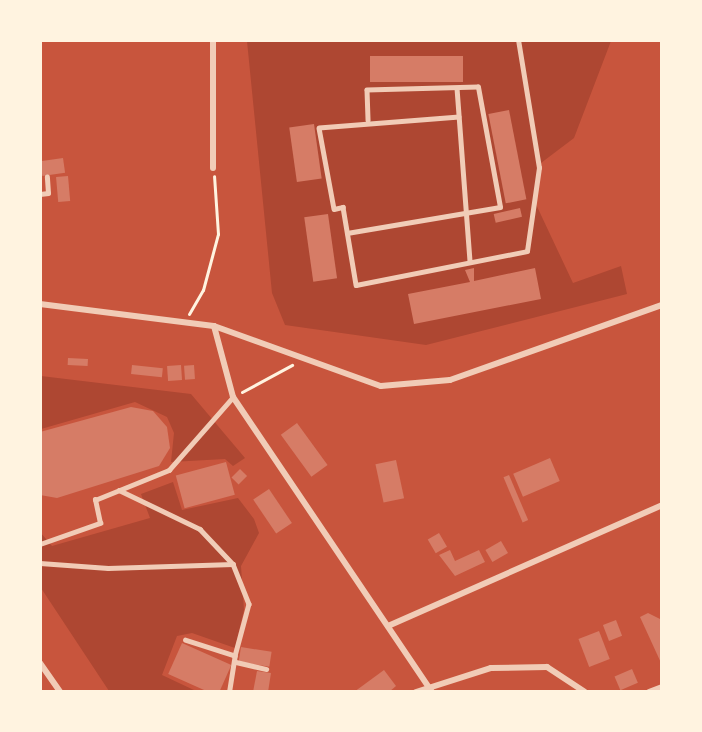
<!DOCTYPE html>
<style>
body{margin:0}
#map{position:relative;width:702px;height:732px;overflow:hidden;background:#c8553d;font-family:"Source Serif 4",serif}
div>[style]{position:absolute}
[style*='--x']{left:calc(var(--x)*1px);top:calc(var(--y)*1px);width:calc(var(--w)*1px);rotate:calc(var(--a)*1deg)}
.green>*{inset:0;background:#ae4732}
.building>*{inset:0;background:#d67c66;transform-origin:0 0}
.path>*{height:3px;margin:-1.5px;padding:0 1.5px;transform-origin:1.5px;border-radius:1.5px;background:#fff3e0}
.service>*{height:4.5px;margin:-2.25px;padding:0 2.25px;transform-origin:2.25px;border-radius:2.25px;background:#f1ccb7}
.minor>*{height:6px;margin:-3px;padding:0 3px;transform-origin:3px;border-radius:3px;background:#f1ccb7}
span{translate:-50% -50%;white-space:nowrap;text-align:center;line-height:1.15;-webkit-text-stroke:5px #fff3e0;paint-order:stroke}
.frame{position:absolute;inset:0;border:42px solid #fff3e0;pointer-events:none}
</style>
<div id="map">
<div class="green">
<div style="clip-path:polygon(247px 41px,611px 41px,574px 138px,541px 163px,533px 198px,573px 283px,621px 266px,627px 294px,426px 345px,285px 325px,272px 293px)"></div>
<div style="clip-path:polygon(41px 376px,191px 394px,245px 458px,233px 466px,225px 459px,171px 462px,174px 433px,167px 417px,135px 402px,41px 429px)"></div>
<div style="clip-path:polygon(173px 482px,182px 510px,238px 498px,254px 519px,259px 533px,241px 566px,244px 610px,235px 648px,192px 633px,177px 636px,162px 675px,196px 691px,109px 691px,41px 588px,40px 532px,52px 546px,150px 518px,141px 494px)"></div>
</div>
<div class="building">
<div style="left:463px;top:56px;width:26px;height:93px;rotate:90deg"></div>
<div style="left:509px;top:110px;width:91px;height:21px;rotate:79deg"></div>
<div style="left:314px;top:124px;width:55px;height:25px;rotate:82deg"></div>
<div style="left:63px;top:158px;width:15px;height:23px;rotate:82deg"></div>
<div style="left:68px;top:176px;width:25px;height:12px;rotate:85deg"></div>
<div style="left:520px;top:208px;width:9px;height:27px;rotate:77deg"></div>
<div style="left:328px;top:214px;width:65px;height:24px;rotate:82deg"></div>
<div style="clip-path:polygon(474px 268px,474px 281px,535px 268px,541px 299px,414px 324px,408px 294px,470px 282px,465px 270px)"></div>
<div style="left:68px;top:358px;width:20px;height:7px;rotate:3deg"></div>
<div style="left:132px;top:365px;width:31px;height:9px;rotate:6deg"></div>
<div style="left:181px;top:365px;width:15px;height:14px;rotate:86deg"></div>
<div style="left:194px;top:365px;width:14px;height:10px;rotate:86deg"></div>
<div style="clip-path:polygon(131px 407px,153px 411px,167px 427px,170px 448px,159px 466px,57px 498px,40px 495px,40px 432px)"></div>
<div style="left:297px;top:423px;width:52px;height:20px;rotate:54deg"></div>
<div style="left:550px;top:458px;width:25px;height:40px;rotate:67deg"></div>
<div style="left:396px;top:460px;width:39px;height:21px;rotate:78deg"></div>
<div style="left:226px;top:462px;width:34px;height:52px;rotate:75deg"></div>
<div style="left:240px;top:469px;width:10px;height:12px;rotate:45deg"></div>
<div style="left:509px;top:475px;width:49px;height:6px;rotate:67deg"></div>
<div style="left:269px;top:489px;width:41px;height:19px;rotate:56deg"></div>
<div style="left:439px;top:533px;width:16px;height:13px;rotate:60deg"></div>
<div style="left:501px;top:541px;width:14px;height:18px;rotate:60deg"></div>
<div style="clip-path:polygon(450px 550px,455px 561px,479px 550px,485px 562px,455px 576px,439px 555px)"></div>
<div style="clip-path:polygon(648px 613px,662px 620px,662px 665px,640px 617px)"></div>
<div style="left:616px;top:620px;width:17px;height:14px;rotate:69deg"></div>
<div style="left:599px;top:631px;width:30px;height:22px;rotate:69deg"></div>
<div style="left:182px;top:643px;width:54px;height:34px;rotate:24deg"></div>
<div style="left:241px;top:647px;width:31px;height:15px;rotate:9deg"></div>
<div style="left:632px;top:669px;width:15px;height:19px;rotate:67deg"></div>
<div style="clip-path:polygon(384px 670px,396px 686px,389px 692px,354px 692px)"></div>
<div style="clip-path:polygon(257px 671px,271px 673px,268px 692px,253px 692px)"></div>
</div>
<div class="path">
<div style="--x:189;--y:314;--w:28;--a:-60"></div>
<div style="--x:203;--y:290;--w:58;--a:-75"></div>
<div style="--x:218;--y:234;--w:58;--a:-93.9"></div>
<div style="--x:242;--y:392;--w:57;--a:-28.4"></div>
</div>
<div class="service">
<div style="--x:457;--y:88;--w:174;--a:85.7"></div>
<div style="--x:459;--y:117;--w:140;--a:175.5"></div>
<div style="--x:319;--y:128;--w:82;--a:79.5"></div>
<div style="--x:334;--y:209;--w:9;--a:-13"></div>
<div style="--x:343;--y:207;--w:79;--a:80.5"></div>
<div style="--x:356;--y:285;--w:174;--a:-11.2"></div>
<div style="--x:527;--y:251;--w:84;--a:-81.8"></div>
<div style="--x:539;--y:168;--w:130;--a:-99.3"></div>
<div style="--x:40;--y:194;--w:8;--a:-7"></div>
<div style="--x:48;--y:193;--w:16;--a:-94"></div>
<div style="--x:347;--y:233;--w:155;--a:-9.6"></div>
<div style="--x:500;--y:207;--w:122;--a:-100.4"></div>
<div style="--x:478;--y:87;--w:111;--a:178.5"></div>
<div style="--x:367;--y:90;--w:30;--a:88"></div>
<div style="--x:119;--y:490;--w:90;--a:25.7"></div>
<div style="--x:200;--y:529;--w:48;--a:46.7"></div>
<div style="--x:40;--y:544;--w:64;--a:-19.3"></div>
<div style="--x:100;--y:523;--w:24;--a:-102"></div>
<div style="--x:95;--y:500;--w:80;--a:-22.1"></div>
<div style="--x:169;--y:470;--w:97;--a:-48.8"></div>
<div style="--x:40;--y:563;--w:68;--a:4.2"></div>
<div style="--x:108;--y:568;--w:125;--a:-1.8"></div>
<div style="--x:233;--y:564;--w:43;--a:68.2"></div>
<div style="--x:249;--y:604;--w:54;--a:105.1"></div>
<div style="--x:235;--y:656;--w:52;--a:-162.3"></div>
<div style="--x:236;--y:662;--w:31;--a:13"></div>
<div style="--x:229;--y:692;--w:36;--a:-81"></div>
</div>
<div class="minor">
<div style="--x:213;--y:40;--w:128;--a:90"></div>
<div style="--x:40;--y:304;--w:175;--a:7.2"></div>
<div style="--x:214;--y:326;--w:177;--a:19.8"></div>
<div style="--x:381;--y:386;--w:69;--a:-5"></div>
<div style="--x:450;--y:380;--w:225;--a:-19.5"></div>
<div style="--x:214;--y:326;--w:73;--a:75"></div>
<div style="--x:233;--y:397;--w:356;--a:56"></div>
<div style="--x:388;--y:626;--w:300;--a:-23.8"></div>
<div style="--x:40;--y:663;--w:35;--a:55"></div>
<div style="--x:416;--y:692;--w:79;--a:-17.7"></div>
<div style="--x:491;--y:668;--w:56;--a:-1"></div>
<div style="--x:547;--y:667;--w:45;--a:33.3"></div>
<div style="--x:649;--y:692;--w:14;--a:-21"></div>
</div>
<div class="frame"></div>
</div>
